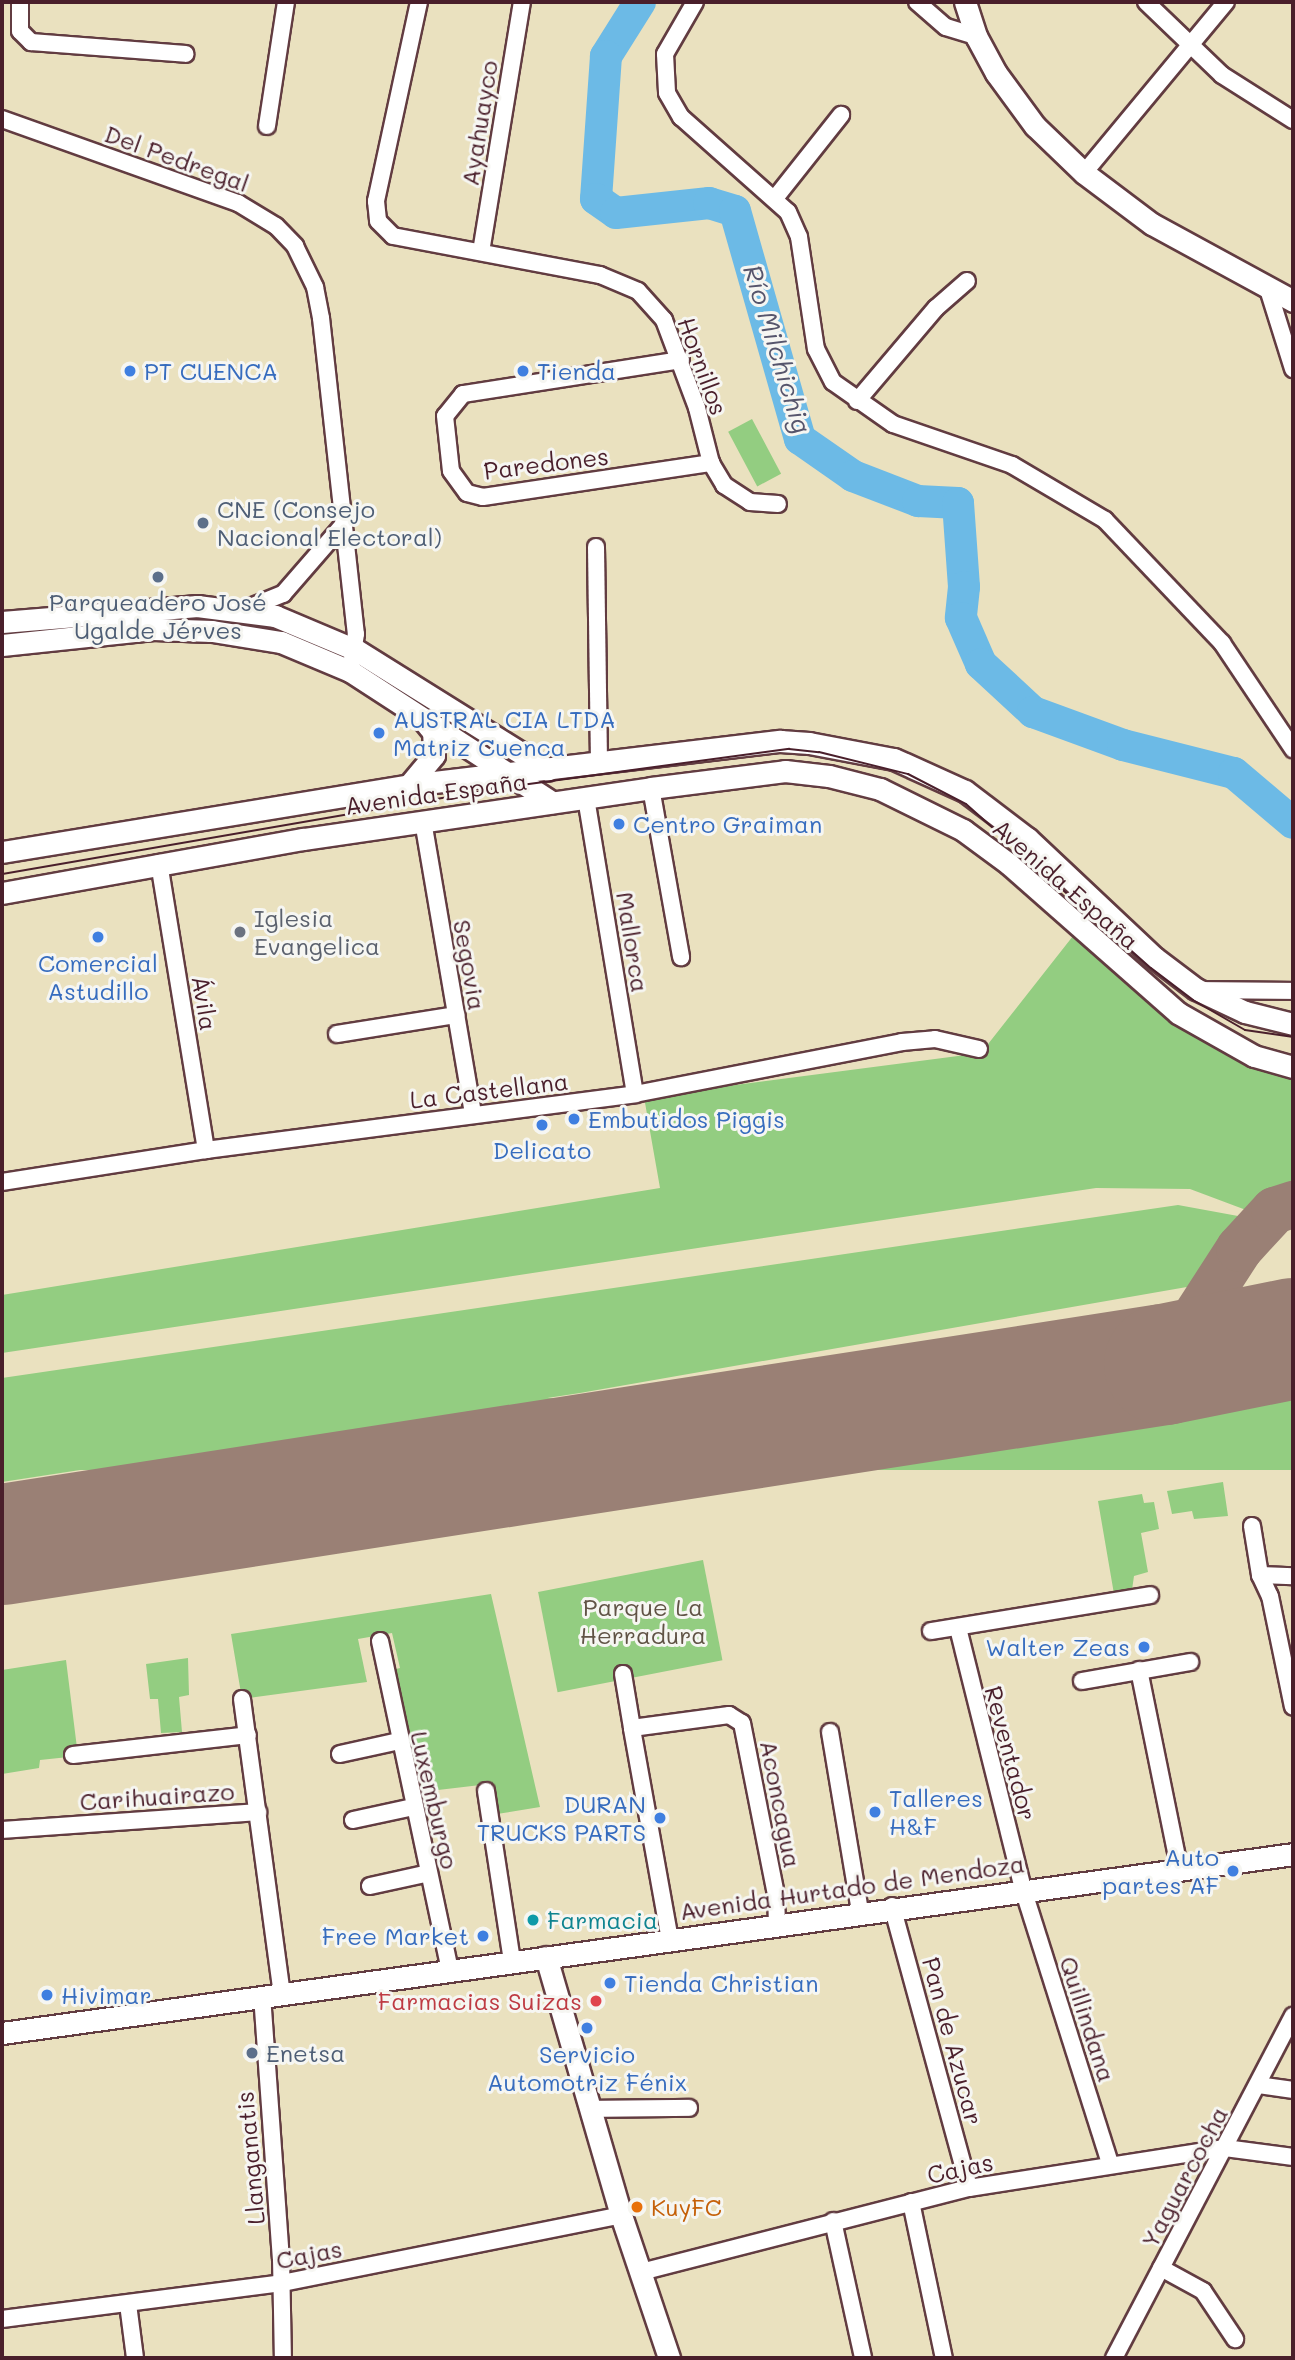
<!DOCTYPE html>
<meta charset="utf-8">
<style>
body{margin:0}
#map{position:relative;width:1295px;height:2360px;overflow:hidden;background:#eae1bf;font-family:Mali,sans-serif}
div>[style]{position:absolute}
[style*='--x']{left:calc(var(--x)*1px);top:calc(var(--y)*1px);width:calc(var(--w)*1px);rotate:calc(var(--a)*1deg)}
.green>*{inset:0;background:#93cd81;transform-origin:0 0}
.river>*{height:32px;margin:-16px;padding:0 16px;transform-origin:16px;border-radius:16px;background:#6cbae6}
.taxiway>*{height:47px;margin:-23.5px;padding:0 23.5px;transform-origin:23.5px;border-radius:23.5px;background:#9a8075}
.runway>*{height:121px;margin:-60.5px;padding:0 60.5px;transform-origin:60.5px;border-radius:60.5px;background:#9a8075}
.roads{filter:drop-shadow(2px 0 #623c41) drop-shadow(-2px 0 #623c41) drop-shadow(0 2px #623c41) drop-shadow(0 -2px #623c41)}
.street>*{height:16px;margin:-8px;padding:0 8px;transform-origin:8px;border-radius:8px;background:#fff}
.secondary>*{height:21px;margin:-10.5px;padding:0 10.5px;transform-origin:10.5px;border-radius:10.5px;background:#fff}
.tram>*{height:2px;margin:-1px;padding:0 1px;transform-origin:1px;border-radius:1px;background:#4a1f2b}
.dots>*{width:19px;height:19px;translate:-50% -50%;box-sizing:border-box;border:4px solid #f6f6f2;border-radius:50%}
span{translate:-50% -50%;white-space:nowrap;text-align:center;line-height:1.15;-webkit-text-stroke:6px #f6f6f2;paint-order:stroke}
.street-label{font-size:24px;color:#4a1f2b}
.shop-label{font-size:24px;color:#366cbe}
.left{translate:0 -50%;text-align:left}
.right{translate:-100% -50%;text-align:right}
.service-label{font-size:24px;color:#4e5e75}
.worship-label{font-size:24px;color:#5b616d}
.park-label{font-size:24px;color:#605345}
.culture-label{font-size:24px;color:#0d838f}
.health-label{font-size:24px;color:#be3a42}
.food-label{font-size:24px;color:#c56008}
.water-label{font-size:26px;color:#56556c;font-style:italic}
.frame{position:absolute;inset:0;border:4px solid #4a1f2b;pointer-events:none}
</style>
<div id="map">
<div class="green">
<div style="left:752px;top:419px;width:62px;height:27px;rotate:62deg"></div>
<div style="clip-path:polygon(1073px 936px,1157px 1009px,1293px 1075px,1293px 1200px,1254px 1213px,1190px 1189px,1096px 1188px,2px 1353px,2px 1295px,660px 1188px,644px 1097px,981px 1053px)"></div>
<div style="clip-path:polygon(1178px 1205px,1238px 1216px,1244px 1223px,1244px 1232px,1204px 1284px,580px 1393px,2px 1482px,2px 1378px)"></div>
<div style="left:1293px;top:1398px;width:72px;height:1306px;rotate:90deg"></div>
<div style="clip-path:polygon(1223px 1482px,1228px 1516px,1194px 1519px,1192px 1511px,1172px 1514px,1167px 1491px)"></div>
<div style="clip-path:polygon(1142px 1494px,1144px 1503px,1154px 1502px,1159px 1529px,1141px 1533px,1148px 1572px,1134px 1576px,1132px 1590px,1114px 1594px,1098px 1501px)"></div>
<div style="left:703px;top:1560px;width:102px;height:168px;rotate:79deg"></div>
<div style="clip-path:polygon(491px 1594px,540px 1807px,497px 1814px,489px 1784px,421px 1792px,392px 1670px,400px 1668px,392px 1633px,358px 1639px,367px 1682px,242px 1699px,231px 1634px)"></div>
<div style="clip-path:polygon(188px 1658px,189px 1695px,179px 1697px,182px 1732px,161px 1733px,158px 1699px,150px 1699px,146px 1664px)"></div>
<div style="clip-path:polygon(66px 1660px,78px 1756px,40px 1760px,39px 1768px,2px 1774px,2px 1670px)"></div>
</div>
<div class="river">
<div style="--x:640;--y:2;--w:64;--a:122.2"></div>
<div style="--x:606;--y:56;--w:143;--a:94"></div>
<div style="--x:596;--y:199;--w:24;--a:35"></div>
<div style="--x:616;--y:213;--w:94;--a:-6.1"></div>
<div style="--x:709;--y:203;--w:27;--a:17"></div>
<div style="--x:735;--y:211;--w:237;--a:74.1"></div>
<div style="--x:800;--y:439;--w:65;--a:34.9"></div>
<div style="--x:853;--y:476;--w:70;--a:21"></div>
<div style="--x:918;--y:501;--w:40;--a:2.9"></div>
<div style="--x:958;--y:503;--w:84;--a:85.9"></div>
<div style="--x:964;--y:587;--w:31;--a:96"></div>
<div style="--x:961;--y:618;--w:50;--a:66.5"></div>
<div style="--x:981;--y:664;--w:71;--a:42.7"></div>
<div style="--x:1033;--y:712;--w:96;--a:20.1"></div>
<div style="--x:1123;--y:745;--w:114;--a:14.2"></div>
<div style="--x:1234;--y:773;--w:77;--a:40.3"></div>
</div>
<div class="taxiway">
<div style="--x:1164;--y:1364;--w:138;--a:-57.1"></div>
<div style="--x:1239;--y:1248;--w:52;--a:-47.4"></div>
<div style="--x:1274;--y:1210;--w:20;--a:-18"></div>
</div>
<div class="runway">
<div style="--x:2;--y:1544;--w:1176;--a:-8.81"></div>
<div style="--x:1164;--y:1364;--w:132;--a:-11.4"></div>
</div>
<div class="roads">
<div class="street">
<div style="--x:20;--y:2;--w:29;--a:90"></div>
<div style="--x:20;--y:31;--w:16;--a:45"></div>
<div style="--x:31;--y:42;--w:155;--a:4.4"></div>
<div style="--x:419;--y:2;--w:204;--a:102.2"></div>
<div style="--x:376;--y:201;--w:20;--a:84"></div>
<div style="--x:378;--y:221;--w:21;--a:45"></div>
<div style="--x:393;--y:236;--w:211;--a:10.7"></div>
<div style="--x:600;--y:275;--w:41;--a:22.8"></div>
<div style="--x:638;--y:291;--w:39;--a:48"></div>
<div style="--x:664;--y:320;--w:94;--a:69.4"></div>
<div style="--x:697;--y:408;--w:57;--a:75.7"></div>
<div style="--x:711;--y:463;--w:26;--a:59"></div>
<div style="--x:724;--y:485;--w:31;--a:33"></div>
<div style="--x:750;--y:502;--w:28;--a:4"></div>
<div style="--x:695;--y:2;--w:60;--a:120"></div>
<div style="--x:665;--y:54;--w:39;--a:87"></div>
<div style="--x:667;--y:93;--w:28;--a:60"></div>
<div style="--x:681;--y:117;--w:143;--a:41.6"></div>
<div style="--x:788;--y:212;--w:27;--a:66"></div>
<div style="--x:799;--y:237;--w:113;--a:81.4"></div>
<div style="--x:816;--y:349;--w:37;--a:63"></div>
<div style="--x:833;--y:382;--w:73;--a:35"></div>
<div style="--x:893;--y:424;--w:126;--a:19"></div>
<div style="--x:1012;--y:465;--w:108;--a:30.6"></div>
<div style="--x:1105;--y:520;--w:170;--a:46.4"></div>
<div style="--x:1222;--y:643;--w:128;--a:56.2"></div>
<div style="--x:917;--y:2;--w:38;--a:41"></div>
<div style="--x:946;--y:27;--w:31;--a:17"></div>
<div style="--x:1146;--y:2;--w:105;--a:43.8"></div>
<div style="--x:1222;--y:75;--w:84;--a:32.4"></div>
<div style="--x:2;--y:119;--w:251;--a:19.6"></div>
<div style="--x:238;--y:203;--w:44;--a:31.2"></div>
<div style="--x:276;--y:226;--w:28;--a:46"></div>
<div style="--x:295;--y:246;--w:46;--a:64"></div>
<div style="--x:315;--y:287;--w:32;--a:79"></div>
<div style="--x:321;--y:318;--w:318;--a:83.7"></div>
<div style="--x:356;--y:634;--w:37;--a:99"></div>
<div style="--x:267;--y:126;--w:125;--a:-81.3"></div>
<div style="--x:1084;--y:173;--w:222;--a:-50.3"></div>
<div style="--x:776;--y:197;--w:105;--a:-51.6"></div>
<div style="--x:481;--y:252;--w:253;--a:-80.7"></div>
<div style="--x:1268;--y:289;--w:84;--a:72.6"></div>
<div style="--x:681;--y:360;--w:221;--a:171.1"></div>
<div style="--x:463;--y:394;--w:28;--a:129"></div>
<div style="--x:445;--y:416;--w:55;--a:83.8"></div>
<div style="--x:451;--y:471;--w:27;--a:54"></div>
<div style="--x:467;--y:493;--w:16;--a:14"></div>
<div style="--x:483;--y:497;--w:231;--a:-8.5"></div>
<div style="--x:857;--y:401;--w:122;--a:-49.7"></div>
<div style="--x:936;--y:308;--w:41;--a:-41.1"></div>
<div style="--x:596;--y:547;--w:216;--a:89.2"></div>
<div style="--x:248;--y:608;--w:38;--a:-22"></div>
<div style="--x:283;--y:594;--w:91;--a:-49"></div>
<div style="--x:651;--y:788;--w:172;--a:79.9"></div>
<div style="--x:586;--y:798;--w:300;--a:80.6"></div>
<div style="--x:423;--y:821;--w:298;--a:80.3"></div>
<div style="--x:159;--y:863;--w:291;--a:80.7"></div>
<div style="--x:1201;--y:990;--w:92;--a:0.6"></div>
<div style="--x:337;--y:1034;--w:121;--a:-9.1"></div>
<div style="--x:2;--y:1182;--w:206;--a:-8.9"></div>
<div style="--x:206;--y:1150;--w:433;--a:-7.4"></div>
<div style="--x:635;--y:1094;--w:272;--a:-11"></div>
<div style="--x:902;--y:1042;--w:33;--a:-5"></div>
<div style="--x:935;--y:1039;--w:45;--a:12.8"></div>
<div style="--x:1252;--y:1526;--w:50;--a:80.7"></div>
<div style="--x:1260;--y:1575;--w:33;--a:2"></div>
<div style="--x:1260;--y:1575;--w:23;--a:65"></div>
<div style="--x:1270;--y:1596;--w:113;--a:78.3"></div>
<div style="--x:958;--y:1628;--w:269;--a:76"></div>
<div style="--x:1023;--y:1889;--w:288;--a:72.4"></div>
<div style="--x:931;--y:1631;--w:222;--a:-9.3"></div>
<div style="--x:380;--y:1641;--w:333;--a:78"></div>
<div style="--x:1139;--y:1670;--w:201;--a:78.5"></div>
<div style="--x:623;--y:1674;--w:55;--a:80.5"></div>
<div style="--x:1082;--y:1681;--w:110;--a:-10"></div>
<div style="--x:242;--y:1699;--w:297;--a:82.3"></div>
<div style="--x:830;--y:1732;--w:181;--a:80.5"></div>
<div style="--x:340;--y:1754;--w:60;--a:-12.4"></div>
<div style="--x:73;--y:1755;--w:176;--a:-6.5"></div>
<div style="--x:486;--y:1791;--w:172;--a:81.3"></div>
<div style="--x:353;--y:1820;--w:61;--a:-12.2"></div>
<div style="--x:2;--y:1830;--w:257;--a:-4"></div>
<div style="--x:370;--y:1886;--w:60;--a:-12.4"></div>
<div style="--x:892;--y:1906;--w:292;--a:74.7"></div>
<div style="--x:670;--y:1940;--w:215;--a:-100.2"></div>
<div style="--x:632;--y:1728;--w:98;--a:-7.6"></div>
<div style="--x:729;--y:1715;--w:15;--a:32"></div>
<div style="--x:742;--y:1723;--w:175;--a:78.8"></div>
<div style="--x:776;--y:1895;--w:29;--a:88"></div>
<div style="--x:262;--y:1995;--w:264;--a:85.9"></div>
<div style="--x:281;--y:2258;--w:100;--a:88.9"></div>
<div style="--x:1258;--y:2085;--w:35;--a:8"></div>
<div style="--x:589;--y:2109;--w:100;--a:-0.6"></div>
<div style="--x:911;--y:2202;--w:159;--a:78.1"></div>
<div style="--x:833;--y:2221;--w:140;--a:77.6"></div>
<div style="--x:1161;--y:2268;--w:48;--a:28.7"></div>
<div style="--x:1203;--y:2291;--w:58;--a:56.3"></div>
<div style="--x:641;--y:2272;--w:339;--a:-14.4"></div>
<div style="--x:969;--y:2188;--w:259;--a:-8.9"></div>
<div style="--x:1225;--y:2148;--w:69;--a:7.5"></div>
<div style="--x:128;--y:2304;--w:54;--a:82.6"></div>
<div style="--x:2;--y:2319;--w:282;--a:-7.3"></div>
<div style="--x:282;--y:2283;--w:346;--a:-11.3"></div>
<div style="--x:1114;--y:2358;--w:386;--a:-62.4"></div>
</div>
<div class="secondary">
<div style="--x:965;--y:2;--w:36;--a:72"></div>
<div style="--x:976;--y:36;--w:42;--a:61.6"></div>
<div style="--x:996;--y:73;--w:66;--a:53.7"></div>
<div style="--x:1035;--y:126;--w:68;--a:43.8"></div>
<div style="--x:1084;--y:173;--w:85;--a:36.9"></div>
<div style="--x:1152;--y:224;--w:161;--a:28.6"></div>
<div style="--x:2;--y:622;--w:196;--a:-4.7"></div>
<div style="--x:197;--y:606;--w:79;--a:7.3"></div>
<div style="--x:275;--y:616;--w:88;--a:22.8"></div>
<div style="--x:356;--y:650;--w:226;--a:32"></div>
<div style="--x:2;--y:645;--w:152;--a:-6"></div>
<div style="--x:153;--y:629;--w:59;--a:1.9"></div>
<div style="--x:212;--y:631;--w:70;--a:9.1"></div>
<div style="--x:281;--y:642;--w:75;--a:22.8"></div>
<div style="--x:350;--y:671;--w:241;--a:33"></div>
<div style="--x:409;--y:785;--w:39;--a:-50"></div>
<div style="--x:434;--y:755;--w:23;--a:-92"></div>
<div style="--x:433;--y:732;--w:14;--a:-129"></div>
<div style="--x:2;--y:852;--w:412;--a:-9.3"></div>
<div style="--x:409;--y:785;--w:374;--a:-6.8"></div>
<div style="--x:780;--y:741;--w:29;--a:4"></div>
<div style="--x:809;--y:743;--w:86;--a:10.7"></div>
<div style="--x:894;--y:759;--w:78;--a:24.3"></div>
<div style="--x:965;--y:791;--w:78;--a:37.2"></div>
<div style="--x:1027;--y:838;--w:175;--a:43.2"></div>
<div style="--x:1155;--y:958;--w:51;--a:37.1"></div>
<div style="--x:1196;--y:989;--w:54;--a:25.1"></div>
<div style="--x:1245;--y:1012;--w:49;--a:14"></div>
<div style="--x:2;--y:893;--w:306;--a:-10.2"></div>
<div style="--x:303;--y:839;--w:352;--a:-8.3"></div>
<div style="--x:651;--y:788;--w:135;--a:-7.2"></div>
<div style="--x:785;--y:771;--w:44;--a:6.5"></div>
<div style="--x:829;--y:776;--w:53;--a:14.3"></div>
<div style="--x:880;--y:789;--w:93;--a:26.3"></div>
<div style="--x:963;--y:830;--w:57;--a:36.5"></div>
<div style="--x:1009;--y:864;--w:225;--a:41.4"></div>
<div style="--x:1178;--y:1013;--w:87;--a:29.5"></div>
<div style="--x:1254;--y:1056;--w:41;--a:15.8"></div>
<div style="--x:546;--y:1957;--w:269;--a:73.8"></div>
<div style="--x:621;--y:2215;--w:151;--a:71.4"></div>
<div style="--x:2;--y:2033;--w:1303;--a:-7.89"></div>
</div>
</div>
<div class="tram">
<div style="--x:2;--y:874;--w:497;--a:-9.8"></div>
<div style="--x:492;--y:789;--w:300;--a:-7.7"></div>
<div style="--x:789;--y:749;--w:30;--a:6"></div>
<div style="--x:819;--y:752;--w:92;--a:13.9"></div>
<div style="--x:908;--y:774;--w:65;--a:27.3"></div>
<div style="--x:966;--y:804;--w:247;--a:41.6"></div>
<div style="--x:1151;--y:968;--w:53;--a:37.3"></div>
<div style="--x:1193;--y:1000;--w:60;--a:30"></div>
<div style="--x:1245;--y:1030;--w:49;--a:8.3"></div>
</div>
<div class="dots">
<div style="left:130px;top:371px;background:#3f7fe0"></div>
<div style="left:523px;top:371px;background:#3f7fe0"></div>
<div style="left:203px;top:523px;background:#5c6f8a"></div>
<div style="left:158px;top:577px;background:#5c6f8a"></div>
<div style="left:379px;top:733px;background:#3f7fe0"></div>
<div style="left:619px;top:824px;background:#3f7fe0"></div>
<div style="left:240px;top:932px;background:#6b7280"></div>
<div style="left:98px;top:937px;background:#3f7fe0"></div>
<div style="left:574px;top:1119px;background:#3f7fe0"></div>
<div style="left:542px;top:1125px;background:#3f7fe0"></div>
<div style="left:1144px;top:1647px;background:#3f7fe0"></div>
<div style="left:875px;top:1812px;background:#3f7fe0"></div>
<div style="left:660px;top:1818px;background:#3f7fe0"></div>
<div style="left:1233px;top:1871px;background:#3f7fe0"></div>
<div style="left:533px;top:1920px;background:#0f9aa8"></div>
<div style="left:483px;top:1936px;background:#3f7fe0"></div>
<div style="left:610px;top:1983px;background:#3f7fe0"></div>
<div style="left:47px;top:1995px;background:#3f7fe0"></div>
<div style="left:596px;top:2001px;background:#e0444e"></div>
<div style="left:587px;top:2028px;background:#3f7fe0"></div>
<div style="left:252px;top:2053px;background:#5c6f8a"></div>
<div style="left:637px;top:2207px;background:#e8710a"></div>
</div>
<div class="street-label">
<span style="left:479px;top:123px;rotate:-81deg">Ayahuayco</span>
<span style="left:177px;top:158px;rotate:20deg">Del Pedregal</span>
<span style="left:703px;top:366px;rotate:70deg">Hornillos</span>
<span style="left:546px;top:463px;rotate:-7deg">Paredones</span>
<span style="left:436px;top:793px;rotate:-8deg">Avenida España</span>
<span style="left:1066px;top:884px;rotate:41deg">Avenida España</span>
<span style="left:633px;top:942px;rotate:81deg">Mallorca</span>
<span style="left:470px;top:965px;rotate:80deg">Segovia</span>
<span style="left:205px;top:1003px;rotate:81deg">Ávila</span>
<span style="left:489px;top:1090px;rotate:-7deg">La Castellana</span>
<span style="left:1011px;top:1753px;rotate:75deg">Reventador</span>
<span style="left:157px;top:1796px;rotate:-4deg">Carihuairazo</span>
<span style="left:435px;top:1800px;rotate:77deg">Luxemburgo</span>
<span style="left:781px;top:1804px;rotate:79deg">Aconcagua</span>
<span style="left:852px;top:1887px;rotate:-8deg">Avenida Hurtado de Mendoza</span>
<span style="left:1088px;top:2019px;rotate:72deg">Quillindana</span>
<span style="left:953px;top:2041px;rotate:75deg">Pan de Azucar</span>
<span style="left:250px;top:2158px;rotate:-95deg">Llanganatis</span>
<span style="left:960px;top:2168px;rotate:-12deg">Cajas</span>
<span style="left:1184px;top:2177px;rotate:-62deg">Yaguarcocha</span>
<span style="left:309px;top:2254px;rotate:-11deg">Cajas</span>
</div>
<div class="shop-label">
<span class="left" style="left:144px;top:371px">PT CUENCA</span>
<span class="left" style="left:537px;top:371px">Tienda</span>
<span class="left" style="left:393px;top:733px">AUSTRAL CIA LTDA<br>Matriz Cuenca</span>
<span class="left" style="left:633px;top:824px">Centro Graiman</span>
<span style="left:98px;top:977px">Comercial<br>Astudillo</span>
<span class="left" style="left:588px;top:1119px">Embutidos Piggis</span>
<span style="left:542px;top:1150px">Delicato</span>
<span class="right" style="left:1130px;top:1647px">Walter Zeas</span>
<span class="left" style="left:889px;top:1812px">Talleres<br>H&amp;F</span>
<span class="right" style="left:646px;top:1818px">DURAN<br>TRUCKS PARTS</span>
<span class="right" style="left:1219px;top:1871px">Auto<br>partes AF</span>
<span class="right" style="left:469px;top:1936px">Free Market</span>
<span class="left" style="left:624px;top:1983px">Tienda Christian</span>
<span class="left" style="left:61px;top:1995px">Hivimar</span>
<span style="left:587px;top:2068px">Servicio<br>Automotriz Fénix</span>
</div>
<div class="service-label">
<span class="left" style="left:217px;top:523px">CNE (Consejo<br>Nacional Electoral)</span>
<span style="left:158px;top:616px">Parqueadero José<br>Ugalde Jérves</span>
<span class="left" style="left:266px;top:2053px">Enetsa</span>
</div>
<div class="worship-label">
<span class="left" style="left:254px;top:932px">Iglesia<br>Evangelica</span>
</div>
<div class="park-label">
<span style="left:643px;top:1621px">Parque La<br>Herradura</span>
</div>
<div class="culture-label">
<span class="left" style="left:547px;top:1920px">Farmacia</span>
</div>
<div class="health-label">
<span class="right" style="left:582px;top:2001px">Farmacias Suizas</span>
</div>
<div class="food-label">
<span class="left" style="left:651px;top:2207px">KuyFC</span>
</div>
<div class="water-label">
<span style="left:777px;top:349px;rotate:73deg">Río Milchichig</span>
</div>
<div class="frame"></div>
</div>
